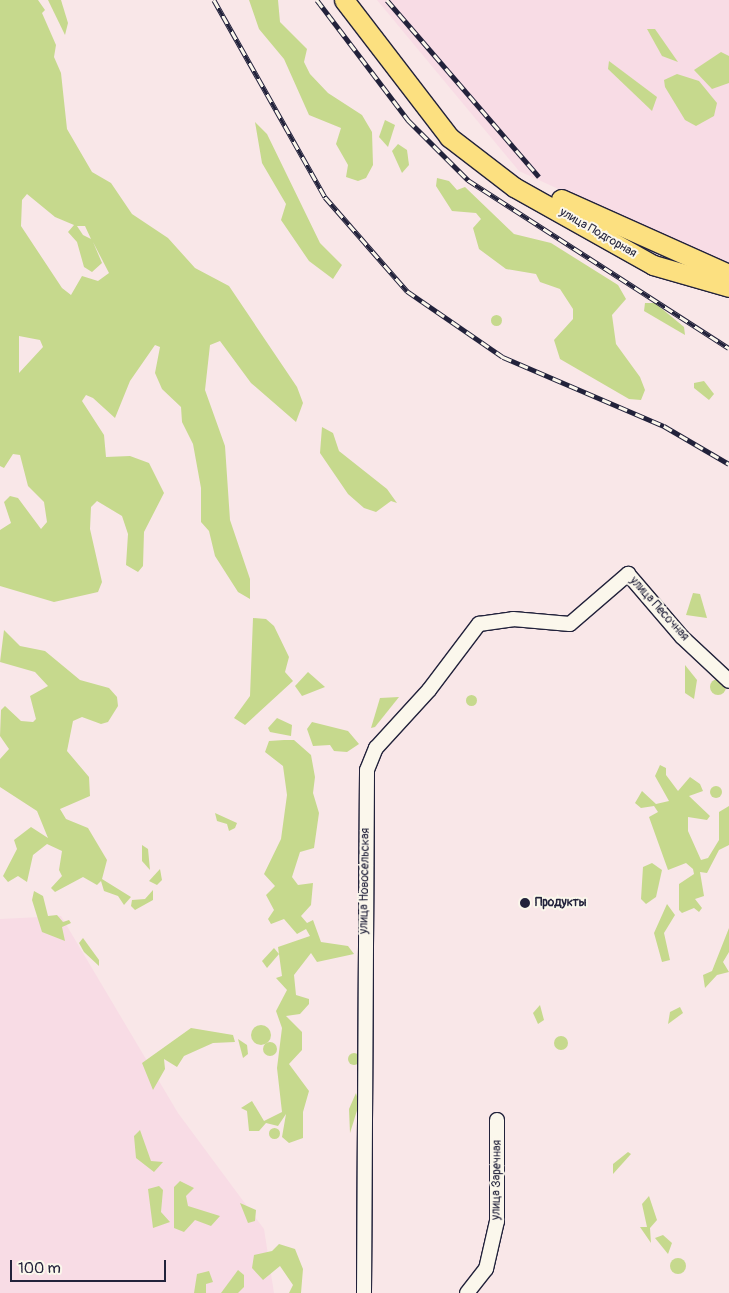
<!DOCTYPE html>
<meta charset="utf-8">
<style>
body{margin:0}
#map{position:relative;width:729px;height:1293px;overflow:hidden;background:#f9e7e8;font-family:Pangolin,sans-serif}
div>[style]{position:absolute}
[style*='--x']{left:calc(var(--x)*1px);top:calc(var(--y)*1px);width:calc(var(--w)*1px);rotate:calc(var(--a)*1deg)}
.built>*{inset:0;background:#f8dce5}
.green>*{inset:0;background:#c6d98d}
.round{border-radius:50%}
.roads{filter:drop-shadow(1px 0 #22223b) drop-shadow(-1px 0 #22223b) drop-shadow(0 1px #22223b) drop-shadow(0 -1px #22223b)}
.minor>*{height:14px;margin:-7px;padding:0 7px;transform-origin:7px;border-radius:7px;background:#fbf7ec}
.major>*{height:19px;margin:-9.5px;padding:0 9.5px;transform-origin:9.5px;border-radius:9.5px;background:#fce080}
.rail>*{height:5px;margin-top:-2.5px;transform-origin:0;background:repeating-linear-gradient(90deg,#fbf7ec 0 9px,#22223b 0 18px);box-sizing:border-box;border-block:1px solid #22223b}
.dots>*{width:14px;height:14px;translate:-50% -50%;box-sizing:border-box;border:2px solid #fbf7ec;border-radius:50%}
span{translate:-50% -50%;white-space:nowrap;text-align:center;line-height:1.15;-webkit-text-stroke:4px #fbf7ec;paint-order:stroke}
.street-label{font-size:12px;color:#22223b}
.poi-label{font-size:12px;color:#22223b;font-weight:700}
.left{translate:0 -50%;text-align:left}
.scale{position:absolute;left:10px;top:1260px;width:156px;height:22px;box-sizing:border-box;border:2px solid #22223b;border-top:0;padding-left:6px;font-size:15px;line-height:18px;white-space:nowrap;color:#22223b;-webkit-text-stroke:4px #fbf7ec;paint-order:stroke}
</style>
<div id="map">
<div class="built">
<div style="clip-path:polygon(377px 0,729px 0,729px 267px,519px 171px)"></div>
<div style="clip-path:polygon(61px 916px,178px 1113px,264px 1229px,274px 1293px,0 1293px,0 919px)"></div>
</div>
<div class="green">
<div style="clip-path:polygon(evenodd,0 0,38px 0,45px 10px,42px 13px,56px 45px,54px 57px,61px 73px,67px 129px,92px 172px,111px 183px,132px 214px,168px 238px,195px 268px,229px 286px,297px 387px,303px 403px,296px 422px,251px 383px,220px 341px,210px 345px,205px 390px,225px 446px,230px 520px,250px 579px,250px 599px,238px 592px,215px 556px,209px 531px,201px 522px,201px 488px,193px 444px,182px 422px,181px 407px,162px 389px,155px 373px,160px 347px,155px 345px,130px 381px,115px 418px,93px 398px,86px 395px,82px 401px,104px 435px,106px 457px,130px 456px,149px 463px,164px 493px,144px 532px,143px 566px,138px 572px,126px 565px,128px 534px,122px 516px,97px 501px,91px 507px,90px 529px,102px 582px,98px 592px,54px 602px,0 586px,0 530px,11px 523px,4px 502px,10px 496px,18px 498px,41px 529px,47px 522px,44px 502px,28px 486px,20px 455px,13px 454px,4px 468px,0 466px,0 0,27px 194px,55px 217px,74px 225px,68px 232px,77px 242px,84px 267px,92px 272px,102px 263px,93px 242px,109px 273px,98px 281px,82px 276px,71px 295px,62px 288px,21px 226px,22px 200px,27px 194px,0 0,77px 226px,85px 226px,91px 239px,83px 235px,77px 226px,0 0,19px 336px,40px 340px,43px 347px,19px 373px,19px 336px)"></div>
<div style="clip-path:polygon(48px 0,61px 0,68px 23px,65px 35px)"></div>
<div style="clip-path:polygon(249px 0,278px 0,280px 22px,307px 49px,304px 62px,310px 74px,328px 93px,362px 115px,372px 132px,373px 165px,366px 178px,358px 181px,346px 177px,348px 165px,336px 144px,341px 128px,309px 115px,284px 59px,259px 29px)"></div>
<div style="clip-path:polygon(647px 29px,655px 29px,678px 62px,662px 56px)"></div>
<div style="clip-path:polygon(721px 52px,729px 56px,729px 83px,712px 89px,694px 70px)"></div>
<div style="clip-path:polygon(609px 61px,657px 97px,652px 111px,608px 69px)"></div>
<div style="clip-path:polygon(677px 74px,699px 81px,717px 103px,714px 116px,696px 126px,685px 120px,665px 87px,664px 80px)"></div>
<div style="clip-path:polygon(385px 120px,395px 125px,388px 147px,379px 137px)"></div>
<div style="clip-path:polygon(255px 122px,267px 134px,320px 243px,342px 265px,333px 279px,309px 261px,281px 220px,286px 204px,262px 163px)"></div>
<div style="clip-path:polygon(398px 144px,407px 150px,409px 165px,402px 173px,392px 151px)"></div>
<div style="clip-path:polygon(437px 178px,449px 181px,457px 190px,465px 187px,514px 234px,551px 243px,618px 285px,626px 299px,612px 315px,616px 344px,640px 377px,645px 390px,641px 400px,629px 399px,560px 359px,554px 340px,573px 319px,573px 309px,560px 289px,540px 282px,536px 274px,506px 269px,479px 249px,473px 228px,481px 219px,476px 213px,452px 211px,436px 186px)"></div>
<div style="clip-path:polygon(655px 303px,684px 327px,685px 335px,644px 311px,645px 303px)"></div>
<div class="round" style="left:490.5px;top:314.5px;width:11px;height:11px"></div>
<div style="clip-path:polygon(704px 381px,714px 394px,709px 400px,694px 388px,694px 383px)"></div>
<div style="clip-path:polygon(322px 427px,333px 433px,339px 451px,387px 489px,397px 503px,391px 501px,376px 512px,364px 508px,348px 494px,320px 453px)"></div>
<div style="clip-path:polygon(693px 593px,700px 594px,707px 618px,686px 615px)"></div>
<div style="clip-path:polygon(253px 618px,266px 619px,274px 626px,289px 657px,285px 672px,293px 681px,245px 725px,234px 718px,250px 696px)"></div>
<div style="clip-path:polygon(4px 630px,20px 646px,45px 651px,80px 680px,109px 688px,117px 697px,118px 706px,108px 722px,101px 724px,82px 717px,73px 721px,67px 751px,89px 777px,90px 796px,60px 809px,66px 819px,88px 828px,107px 860px,102px 879px,131px 897px,124px 905px,118px 896px,104px 891px,101px 881px,97px 885px,83px 877px,55px 892px,51px 888px,62px 876px,59px 870px,62px 851px,47px 844px,33px 855px,27px 882px,18px 876px,8px 882px,3px 876px,17px 849px,14px 840px,31px 827px,48px 838px,37px 811px,0 787px,0 759px,9px 749px,0 736px,1px 710px,5px 706px,21px 721px,33px 722px,36px 719px,30px 696px,48px 686px,35px 672px,0 662px)"></div>
<div style="clip-path:polygon(685px 665px,697px 680px,694px 699px,685px 693px)"></div>
<div style="clip-path:polygon(308px 672px,325px 687px,302px 696px,295px 686px)"></div>
<div class="round" style="left:710px;top:679px;width:16px;height:16px"></div>
<div class="round" style="left:465.5px;top:694.5px;width:11px;height:11px"></div>
<div style="clip-path:polygon(399px 697px,375px 727px,371px 728px,380px 698px)"></div>
<div style="clip-path:polygon(277px 718px,292px 725px,291px 736px,270px 732px,268px 728px)"></div>
<div style="clip-path:polygon(312px 722px,348px 731px,359px 744px,347px 752px,334px 751px,330px 745px,313px 746px,307px 729px)"></div>
<div style="clip-path:polygon(284px 740px,294px 740px,311px 755px,315px 777px,313px 793px,319px 813px,314px 848px,300px 852px,292px 877px,298px 885px,313px 883px,311px 905px,301px 916px,307px 923px,313px 920px,321px 942px,348px 946px,354px 954px,317px 962px,311px 953px,294px 975px,296px 995px,309px 999px,309px 1004px,300px 1014px,286px 1016px,302px 1032px,302px 1050px,289px 1064px,309px 1091px,303px 1112px,303px 1138px,289px 1143px,282px 1137px,286px 1114px,278px 1126px,266px 1123px,259px 1131px,249px 1131px,247px 1111px,241px 1108px,252px 1101px,264px 1121px,282px 1112px,277px 1068px,282px 1028px,276px 1011px,287px 990px,276px 978px,282px 976px,278px 947px,310px 936px,306px 929px,297px 934px,284px 919px,271px 924px,268px 919px,274px 910px,266px 895px,275px 886px,264px 874px,281px 839px,287px 795px,283px 766px,265px 752px,269px 741px)"></div>
<div style="clip-path:polygon(660px 765px,666px 768px,666px 775px,678px 791px,690px 777px,700px 784px,703px 791px,689px 796px,710px 816px,707px 820px,688px 817px,688px 831px,701px 860px,708px 858px,719px 840px,719px 812px,729px 806px,729px 845px,719px 850px,707px 873px,700px 872px,704px 896px,695px 899px,702px 908px,699px 912px,694px 908px,682px 913px,679px 910px,679px 884px,694px 874px,693px 869px,686px 863px,668px 870px,649px 817px,658px 812px,654px 806px,641px 808px,635px 803px,642px 791px,656px 804px,669px 801px,655px 776px)"></div>
<div class="round" style="left:710px;top:786px;width:12px;height:12px"></div>
<div style="clip-path:polygon(215px 813px,237px 823px,235px 828px,229px 831px,227px 824px,217px 821px)"></div>
<div style="clip-path:polygon(142px 845px,148px 849px,150px 870px,142px 861px)"></div>
<div style="clip-path:polygon(652px 863px,662px 870px,656px 897px,646px 904px,641px 899px,643px 867px)"></div>
<div style="clip-path:polygon(160px 869px,162px 880px,157px 885px,149px 881px)"></div>
<div style="clip-path:polygon(153px 890px,153px 900px,135px 910px,131px 906px,132px 900px,145px 899px)"></div>
<div style="clip-path:polygon(34px 891px,43px 896px,48px 916px,57px 915px,63px 922px,69px 920px,71px 923px,62px 927px,65px 941px,42px 932px,32px 900px)"></div>
<div style="clip-path:polygon(667px 904px,675px 915px,664px 933px,670px 960px,662px 962px,654px 933px)"></div>
<div style="clip-path:polygon(729px 928px,729px 952px,723px 962px,729px 972px,717px 975px,705px 988px,703px 975px,712px 971px)"></div>
<div style="clip-path:polygon(83px 938px,99px 960px,99px 966px,84px 952px,79px 943px)"></div>
<div style="clip-path:polygon(274px 948px,279px 954px,267px 968px,262px 961px)"></div>
<div style="clip-path:polygon(540px 1005px,544px 1020px,538px 1024px,533px 1013px)"></div>
<div style="clip-path:polygon(680px 1007px,683px 1013px,668px 1024px,670px 1012px)"></div>
<div class="round" style="left:251px;top:1025px;width:20px;height:20px"></div>
<div style="clip-path:polygon(191px 1028px,233px 1035px,235px 1042px,213px 1043px,184px 1056px,177px 1067px,164px 1059px,165px 1069px,153px 1090px,142px 1063px)"></div>
<div class="round" style="left:554px;top:1036px;width:14px;height:14px"></div>
<div style="clip-path:polygon(238px 1039px,247px 1045px,248px 1054px,243px 1058px)"></div>
<div class="round" style="left:263px;top:1042px;width:14px;height:14px"></div>
<div class="round" style="left:348px;top:1053px;width:12px;height:12px"></div>
<div style="clip-path:polygon(356px 1093px,359px 1104px,350px 1133px,349px 1109px)"></div>
<div class="round" style="left:268.5px;top:1127.5px;width:11px;height:11px"></div>
<div style="clip-path:polygon(140px 1130px,151px 1161px,163px 1162px,154px 1172px,136px 1158px,134px 1136px)"></div>
<div style="clip-path:polygon(628px 1152px,631px 1154px,613px 1174px,613px 1164px)"></div>
<div style="clip-path:polygon(180px 1181px,194px 1188px,186px 1196px,188px 1206px,220px 1216px,211px 1226px,195px 1220px,184px 1232px,174px 1228px,174px 1187px)"></div>
<div style="clip-path:polygon(159px 1186px,163px 1190px,161px 1212px,170px 1222px,153px 1228px,148px 1189px)"></div>
<div style="clip-path:polygon(649px 1196px,657px 1220px,650px 1228px,651px 1243px,640px 1227px,647px 1227px,642px 1204px)"></div>
<div style="clip-path:polygon(240px 1203px,256px 1210px,255px 1221px,248px 1223px)"></div>
<div style="clip-path:polygon(663px 1235px,672px 1243px,668px 1254px,655px 1238px)"></div>
<div style="clip-path:polygon(279px 1244px,295px 1249px,303px 1269px,301px 1293px,289px 1293px,293px 1285px,280px 1266px,263px 1280px,252px 1268px,254px 1255px,272px 1251px)"></div>
<div class="round" style="left:670px;top:1258px;width:16px;height:16px"></div>
<div style="clip-path:polygon(238px 1270px,244px 1275px,244px 1287px,238px 1293px,221px 1293px)"></div>
<div style="clip-path:polygon(209px 1271px,213px 1282px,206px 1284px,206px 1293px,194px 1293px,197px 1274px)"></div>
</div>
<div class="roads">
<div class="minor">
<div style="--x:364;--y:1293;--w:523;--a:-89.67"></div>
<div style="--x:367;--y:770;--w:24;--a:-68"></div>
<div style="--x:376;--y:748;--w:79;--a:-47.6"></div>
<div style="--x:429;--y:690;--w:83;--a:-52.9"></div>
<div style="--x:479;--y:624;--w:34;--a:-8"></div>
<div style="--x:513;--y:619;--w:57;--a:5"></div>
<div style="--x:570;--y:624;--w:77;--a:-40.8"></div>
<div style="--x:628;--y:574;--w:83;--a:49.4"></div>
<div style="--x:682;--y:637;--w:64;--a:43.1"></div>
<div style="--x:467;--y:1293;--w:31;--a:-52"></div>
<div style="--x:486;--y:1269;--w:49;--a:-77.1"></div>
<div style="--x:497;--y:1221;--w:101;--a:-90"></div>
</div>
<div class="major">
<div style="--x:344;--y:0;--w:173;--a:52.5"></div>
<div style="--x:449;--y:137;--w:82;--a:37.6"></div>
<div style="--x:514;--y:187;--w:159;--a:29.3"></div>
<div style="--x:653;--y:265;--w:79;--a:16.1"></div>
<div style="--x:561;--y:199;--w:184;--a:24.1"></div>
</div>
</div>
<div class="rail">
<div style="--x:214;--y:0;--w:226;--a:60.6"></div>
<div style="--x:325;--y:197;--w:125;--a:48.9"></div>
<div style="--x:407;--y:291;--w:116;--a:34.5"></div>
<div style="--x:503;--y:357;--w:175;--a:23.2"></div>
<div style="--x:664;--y:426;--w:75;--a:30.3"></div>
<div style="--x:317;--y:0;--w:151;--a:52.8"></div>
<div style="--x:408;--y:120;--w:85;--a:45"></div>
<div style="--x:468;--y:180;--w:310;--a:32.8"></div>
<div style="--x:387;--y:0;--w:233;--a:49.3"></div>
</div>
<div class="dots">
<div style="left:525px;top:903px;background:#22223b"></div>
</div>
<div class="street-label">
<span style="left:598px;top:233px;rotate:30deg">улица Подгорная</span>
<span style="left:659px;top:609px;rotate:48deg">улица Песочная</span>
<span style="left:365px;top:881px;rotate:-89deg">улица Новосельская</span>
<span style="left:497px;top:1180px;rotate:-89deg">улица Заречная</span>
</div>
<div class="poi-label">
<span class="left" style="left:535px;top:903px">Продукты</span>
</div>
<div class="scale">100 m</div>
</div>
